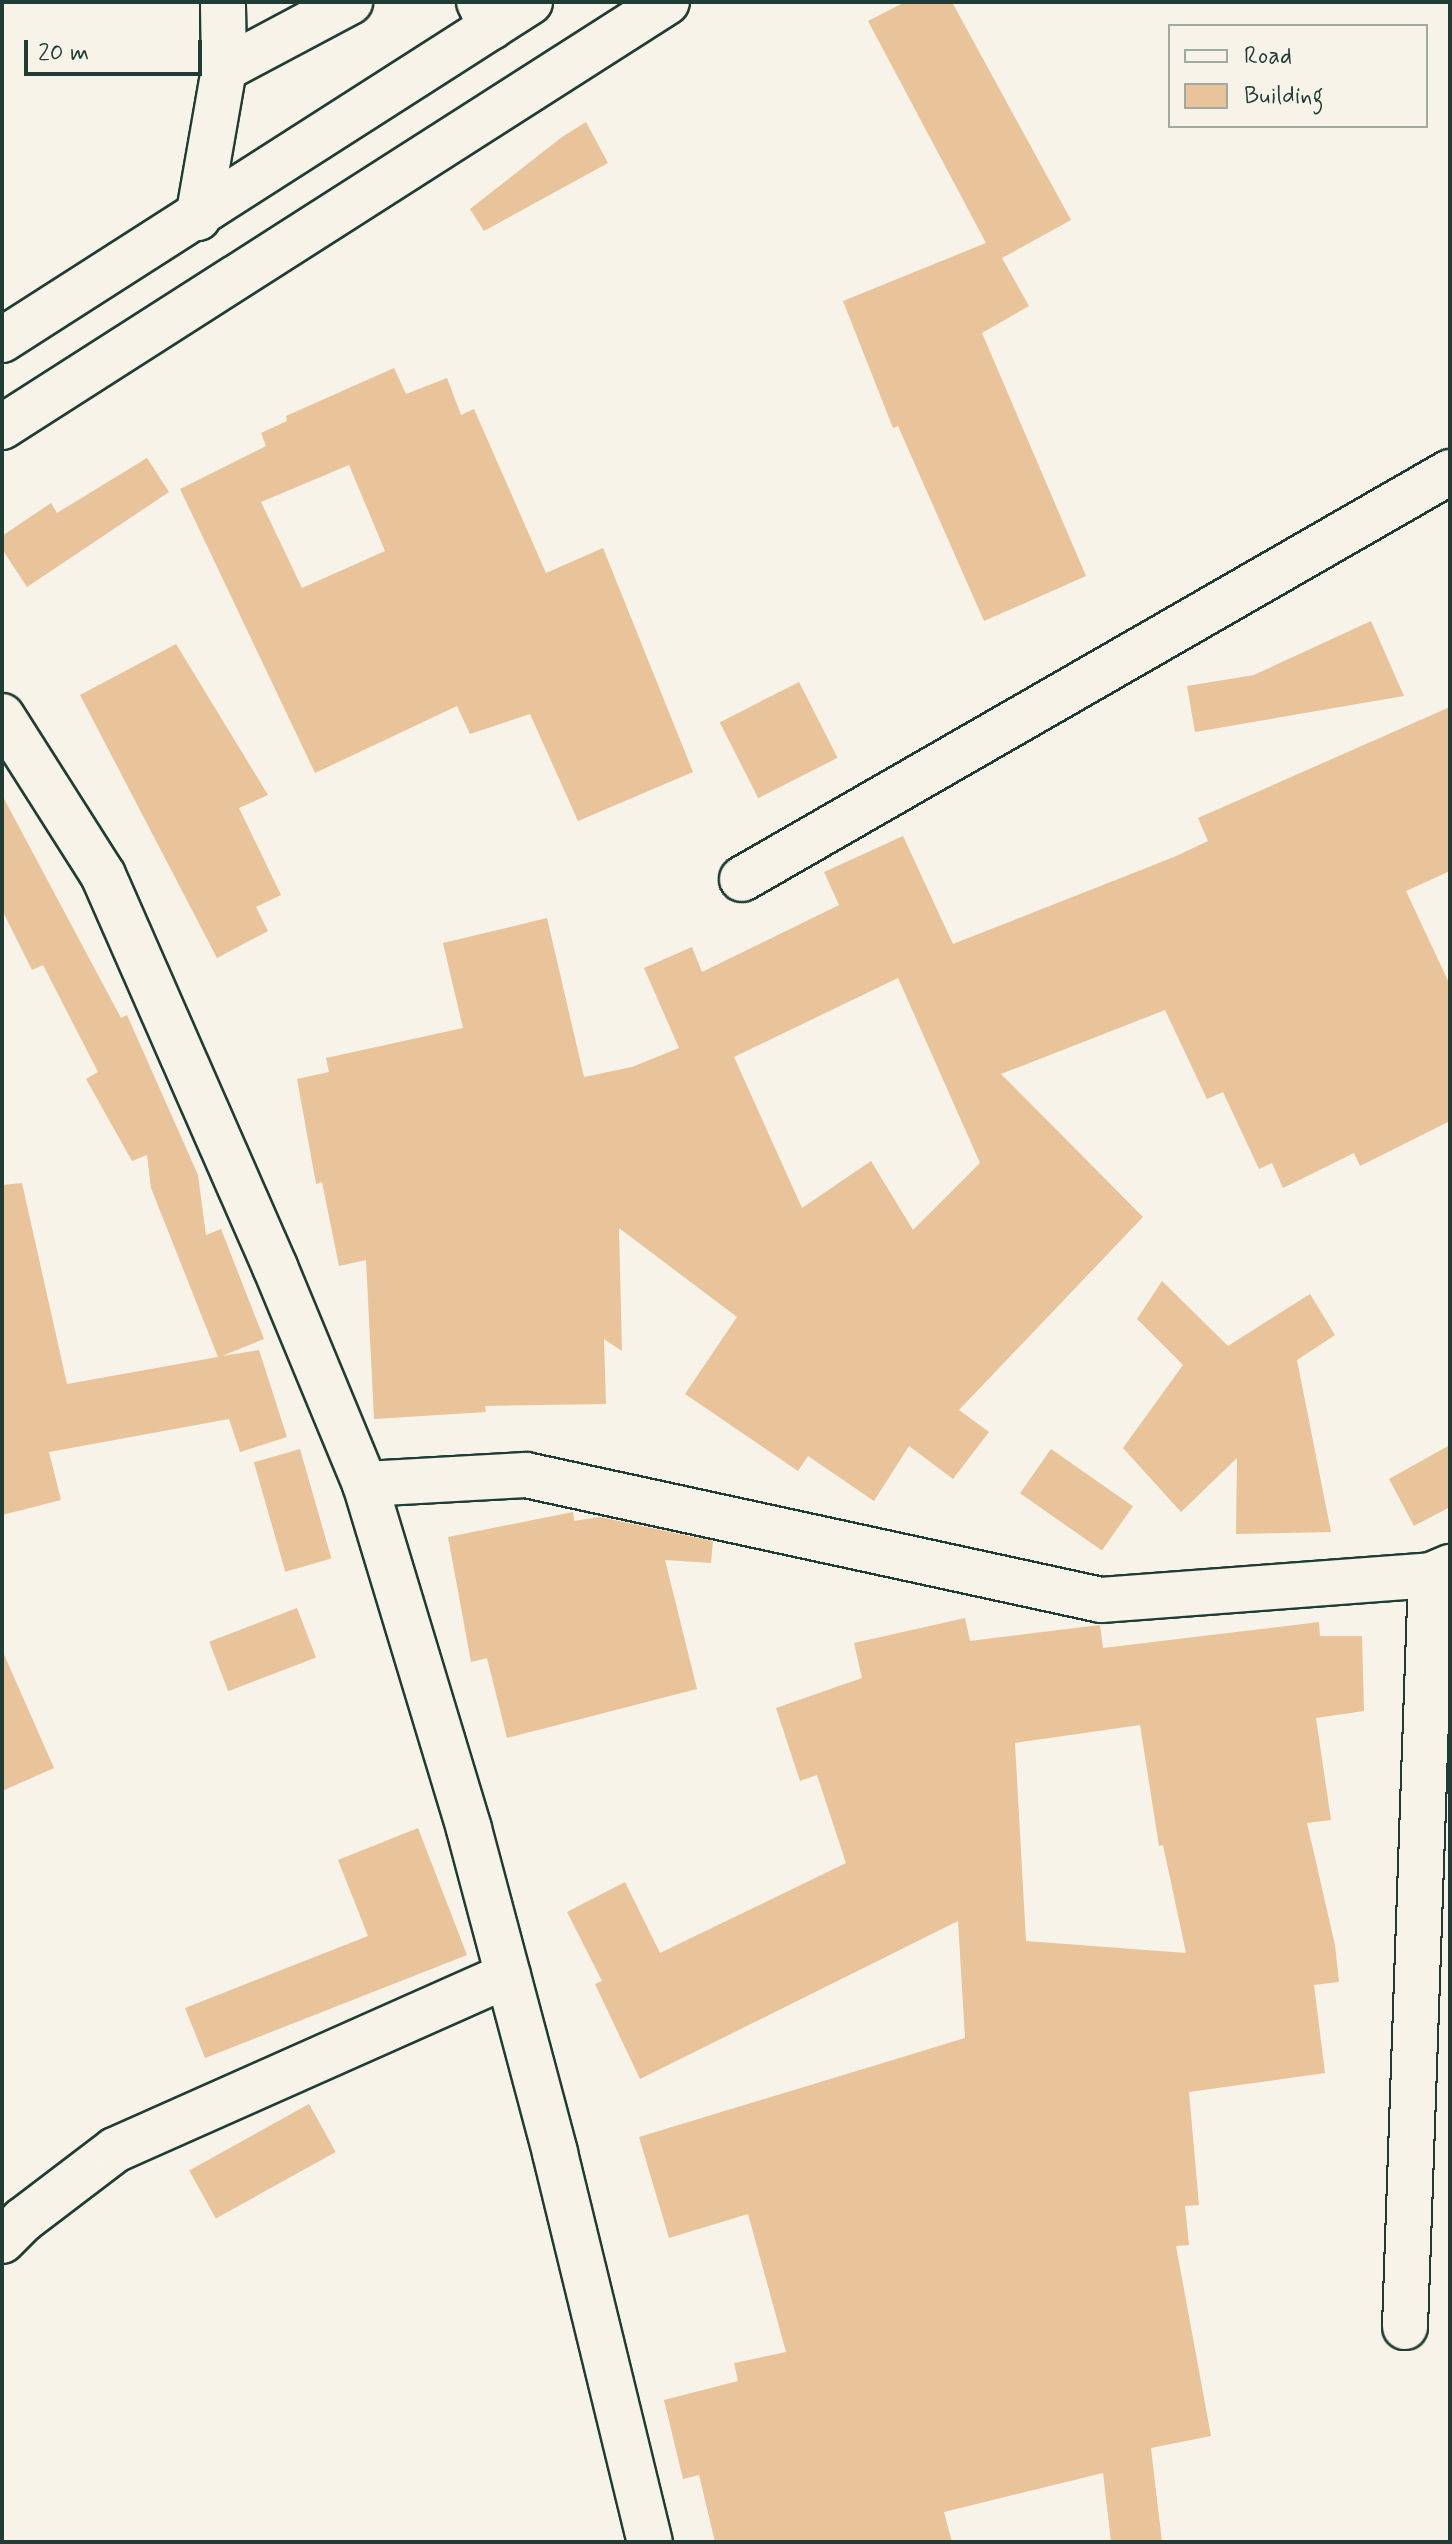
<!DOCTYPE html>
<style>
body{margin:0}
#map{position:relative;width:1452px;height:2544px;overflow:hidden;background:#f7f3e8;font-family:Mynerve,sans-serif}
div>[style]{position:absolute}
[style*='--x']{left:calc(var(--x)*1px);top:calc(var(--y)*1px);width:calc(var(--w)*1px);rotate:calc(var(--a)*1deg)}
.building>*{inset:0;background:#e9c399;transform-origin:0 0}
.roads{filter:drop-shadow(2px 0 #1f3d34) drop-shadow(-2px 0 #1f3d34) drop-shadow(0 2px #1f3d34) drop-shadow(0 -2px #1f3d34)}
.minor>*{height:44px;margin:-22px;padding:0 22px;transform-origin:22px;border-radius:22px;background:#f7f3e8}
.tertiary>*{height:44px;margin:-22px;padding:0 22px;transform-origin:22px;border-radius:22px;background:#f7f3e8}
span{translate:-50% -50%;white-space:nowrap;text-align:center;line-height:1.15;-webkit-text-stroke:6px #f7f3e8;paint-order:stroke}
.frame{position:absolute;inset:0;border:4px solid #1f3d34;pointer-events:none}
.legend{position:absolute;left:1168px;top:24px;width:260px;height:104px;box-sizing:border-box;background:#f7f3e8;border:2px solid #a1aaa0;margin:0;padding:10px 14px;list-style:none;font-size:24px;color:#1f3d34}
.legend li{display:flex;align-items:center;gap:16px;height:40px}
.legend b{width:40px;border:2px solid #a1aaa0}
.scale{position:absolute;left:24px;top:40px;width:178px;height:36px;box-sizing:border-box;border:4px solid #1f3d34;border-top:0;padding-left:10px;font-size:24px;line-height:28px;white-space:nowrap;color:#1f3d34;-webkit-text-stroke:6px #f7f3e8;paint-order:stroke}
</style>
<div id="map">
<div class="building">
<div style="clip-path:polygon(905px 2px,952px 2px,1071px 220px,1002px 258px,1029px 306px,982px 333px,1086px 576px,984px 621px,898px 426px,893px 428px,843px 301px,986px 243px,868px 21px)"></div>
<div style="clip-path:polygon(586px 122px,608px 163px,484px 231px,470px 209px,562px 137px)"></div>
<div style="clip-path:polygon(evenodd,394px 368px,406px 394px,447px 378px,461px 415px,474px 409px,546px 573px,603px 548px,693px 772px,578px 821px,530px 714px,470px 734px,457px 706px,315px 773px,180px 489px,266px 446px,261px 433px,287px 421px,286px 416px,394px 368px,349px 465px,385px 551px,302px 588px,261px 502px,349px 465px)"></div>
<div style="clip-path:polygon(147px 458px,169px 492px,27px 587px,2px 549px,2px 536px,51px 503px,57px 513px)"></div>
<div style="clip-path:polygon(1371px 621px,1404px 696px,1195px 732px,1187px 686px,1254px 675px)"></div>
<div style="clip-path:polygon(176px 644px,268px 795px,239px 808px,281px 895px,256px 907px,268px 931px,217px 958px,80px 695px)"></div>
<div style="left:799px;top:682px;width:85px;height:89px;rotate:63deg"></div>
<div style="clip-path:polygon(evenodd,1450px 707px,1450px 871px,1406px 891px,1450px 985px,1450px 1121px,1360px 1166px,1354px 1153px,1283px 1188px,1272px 1163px,1259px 1169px,1223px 1092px,1207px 1099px,1165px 1010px,1001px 1074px,1143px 1217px,959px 1410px,989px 1432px,953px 1479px,909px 1446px,874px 1501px,808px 1456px,798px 1471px,685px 1394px,737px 1317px,619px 1228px,622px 1351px,604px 1339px,606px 1404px,485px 1406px,486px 1412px,374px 1419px,366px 1260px,339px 1266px,322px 1182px,316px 1184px,297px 1079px,329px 1072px,326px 1058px,463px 1028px,443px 943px,547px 918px,584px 1077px,632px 1067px,679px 1048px,644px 968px,692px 947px,702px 972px,839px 905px,824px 872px,903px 836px,953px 944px,1174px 857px,1208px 841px,1198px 818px,1450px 707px,898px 978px,980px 1163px,913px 1230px,871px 1161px,802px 1208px,734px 1057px,898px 978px)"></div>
<div style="clip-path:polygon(2px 795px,121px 1018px,127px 1015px,198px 1175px,206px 1235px,221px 1229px,264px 1339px,222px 1356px,259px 1350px,287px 1437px,240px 1452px,229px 1419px,49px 1452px,61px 1500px,2px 1515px,2px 1185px,22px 1183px,67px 1384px,218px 1357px,151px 1188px,147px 1155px,132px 1161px,86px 1079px,98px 1072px,43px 965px,32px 970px,2px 910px)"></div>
<div style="clip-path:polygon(1162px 1281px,1228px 1346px,1310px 1294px,1335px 1335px,1297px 1360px,1331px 1532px,1236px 1534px,1237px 1458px,1181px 1512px,1123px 1448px,1183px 1365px,1137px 1319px)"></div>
<div style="clip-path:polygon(1450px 1445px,1450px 1507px,1414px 1526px,1389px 1479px)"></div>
<div style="left:300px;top:1449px;width:114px;height:48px;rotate:74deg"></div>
<div style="left:1051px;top:1449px;width:100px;height:54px;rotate:35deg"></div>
<div style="clip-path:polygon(573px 1512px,574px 1521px,600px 1517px,713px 1541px,711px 1563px,665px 1560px,697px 1689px,507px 1738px,487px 1658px,471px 1662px,448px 1537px)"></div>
<div style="left:297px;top:1608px;width:53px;height:94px;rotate:69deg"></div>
<div style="clip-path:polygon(evenodd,965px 1618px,970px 1641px,1100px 1625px,1103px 1648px,1319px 1622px,1320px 1636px,1362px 1636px,1364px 1711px,1316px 1718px,1331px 1820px,1307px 1823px,1335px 1945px,1339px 1982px,1314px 1985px,1325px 2073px,1189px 2092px,1199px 2205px,1185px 2206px,1189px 2245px,1176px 2246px,1211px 2436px,1151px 2448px,1162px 2542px,1111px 2542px,1103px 2473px,944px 2512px,952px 2542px,715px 2542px,699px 2475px,683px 2479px,664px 2400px,738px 2381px,734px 2363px,786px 2352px,748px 2214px,669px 2238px,639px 2137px,965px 2038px,958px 1921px,640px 2079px,595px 1984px,602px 1981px,567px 1912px,625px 1882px,660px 1953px,846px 1863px,817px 1775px,800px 1781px,776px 1708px,862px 1678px,854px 1643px,965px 1618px,1140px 1725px,1159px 1846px,1163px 1845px,1186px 1953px,1026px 1941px,1015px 1743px,1140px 1725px)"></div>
<div style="clip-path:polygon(2px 1650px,54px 1768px,2px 1791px)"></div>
<div style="clip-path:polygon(418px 1828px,467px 1955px,205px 2058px,185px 2008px,368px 1936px,338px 1860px)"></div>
<div style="left:309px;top:2104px;width:55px;height:137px;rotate:61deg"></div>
</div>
<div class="roads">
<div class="minor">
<div style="--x:479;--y:2;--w:28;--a:64"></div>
<div style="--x:224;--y:69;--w:143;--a:-28"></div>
<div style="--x:198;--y:218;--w:151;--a:-80.1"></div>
<div style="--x:224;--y:69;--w:67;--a:-90.9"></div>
<div style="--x:2;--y:716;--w:188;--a:57.6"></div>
<div style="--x:103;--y:875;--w:428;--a:66.3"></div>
<div style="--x:275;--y:1267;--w:235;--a:67.5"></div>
<div style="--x:365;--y:1484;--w:360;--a:73.2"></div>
<div style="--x:469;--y:1829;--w:335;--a:75.1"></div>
<div style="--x:555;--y:2153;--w:400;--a:76.3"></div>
<div style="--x:742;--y:879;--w:817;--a:-29.89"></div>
<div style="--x:365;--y:1484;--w:161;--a:-3.2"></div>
<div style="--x:526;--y:1475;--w:588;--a:12.26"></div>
<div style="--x:1101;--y:1600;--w:331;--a:-4.3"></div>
<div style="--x:1431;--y:1575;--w:21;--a:-23"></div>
<div style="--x:2;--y:2241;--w:30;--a:-45"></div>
<div style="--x:23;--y:2220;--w:116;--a:-37.3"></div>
<div style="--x:115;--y:2150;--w:430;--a:-24"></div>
<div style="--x:1405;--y:2327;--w:752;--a:-88.02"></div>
</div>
<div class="tertiary">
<div style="--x:2;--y:340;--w:627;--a:-32.63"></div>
<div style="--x:2;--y:427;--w:789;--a:-32.58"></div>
</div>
</div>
<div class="frame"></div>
<ul class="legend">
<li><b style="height:10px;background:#f7f3e8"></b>Road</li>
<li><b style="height:22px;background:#e9c399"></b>Building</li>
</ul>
<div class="scale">20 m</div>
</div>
